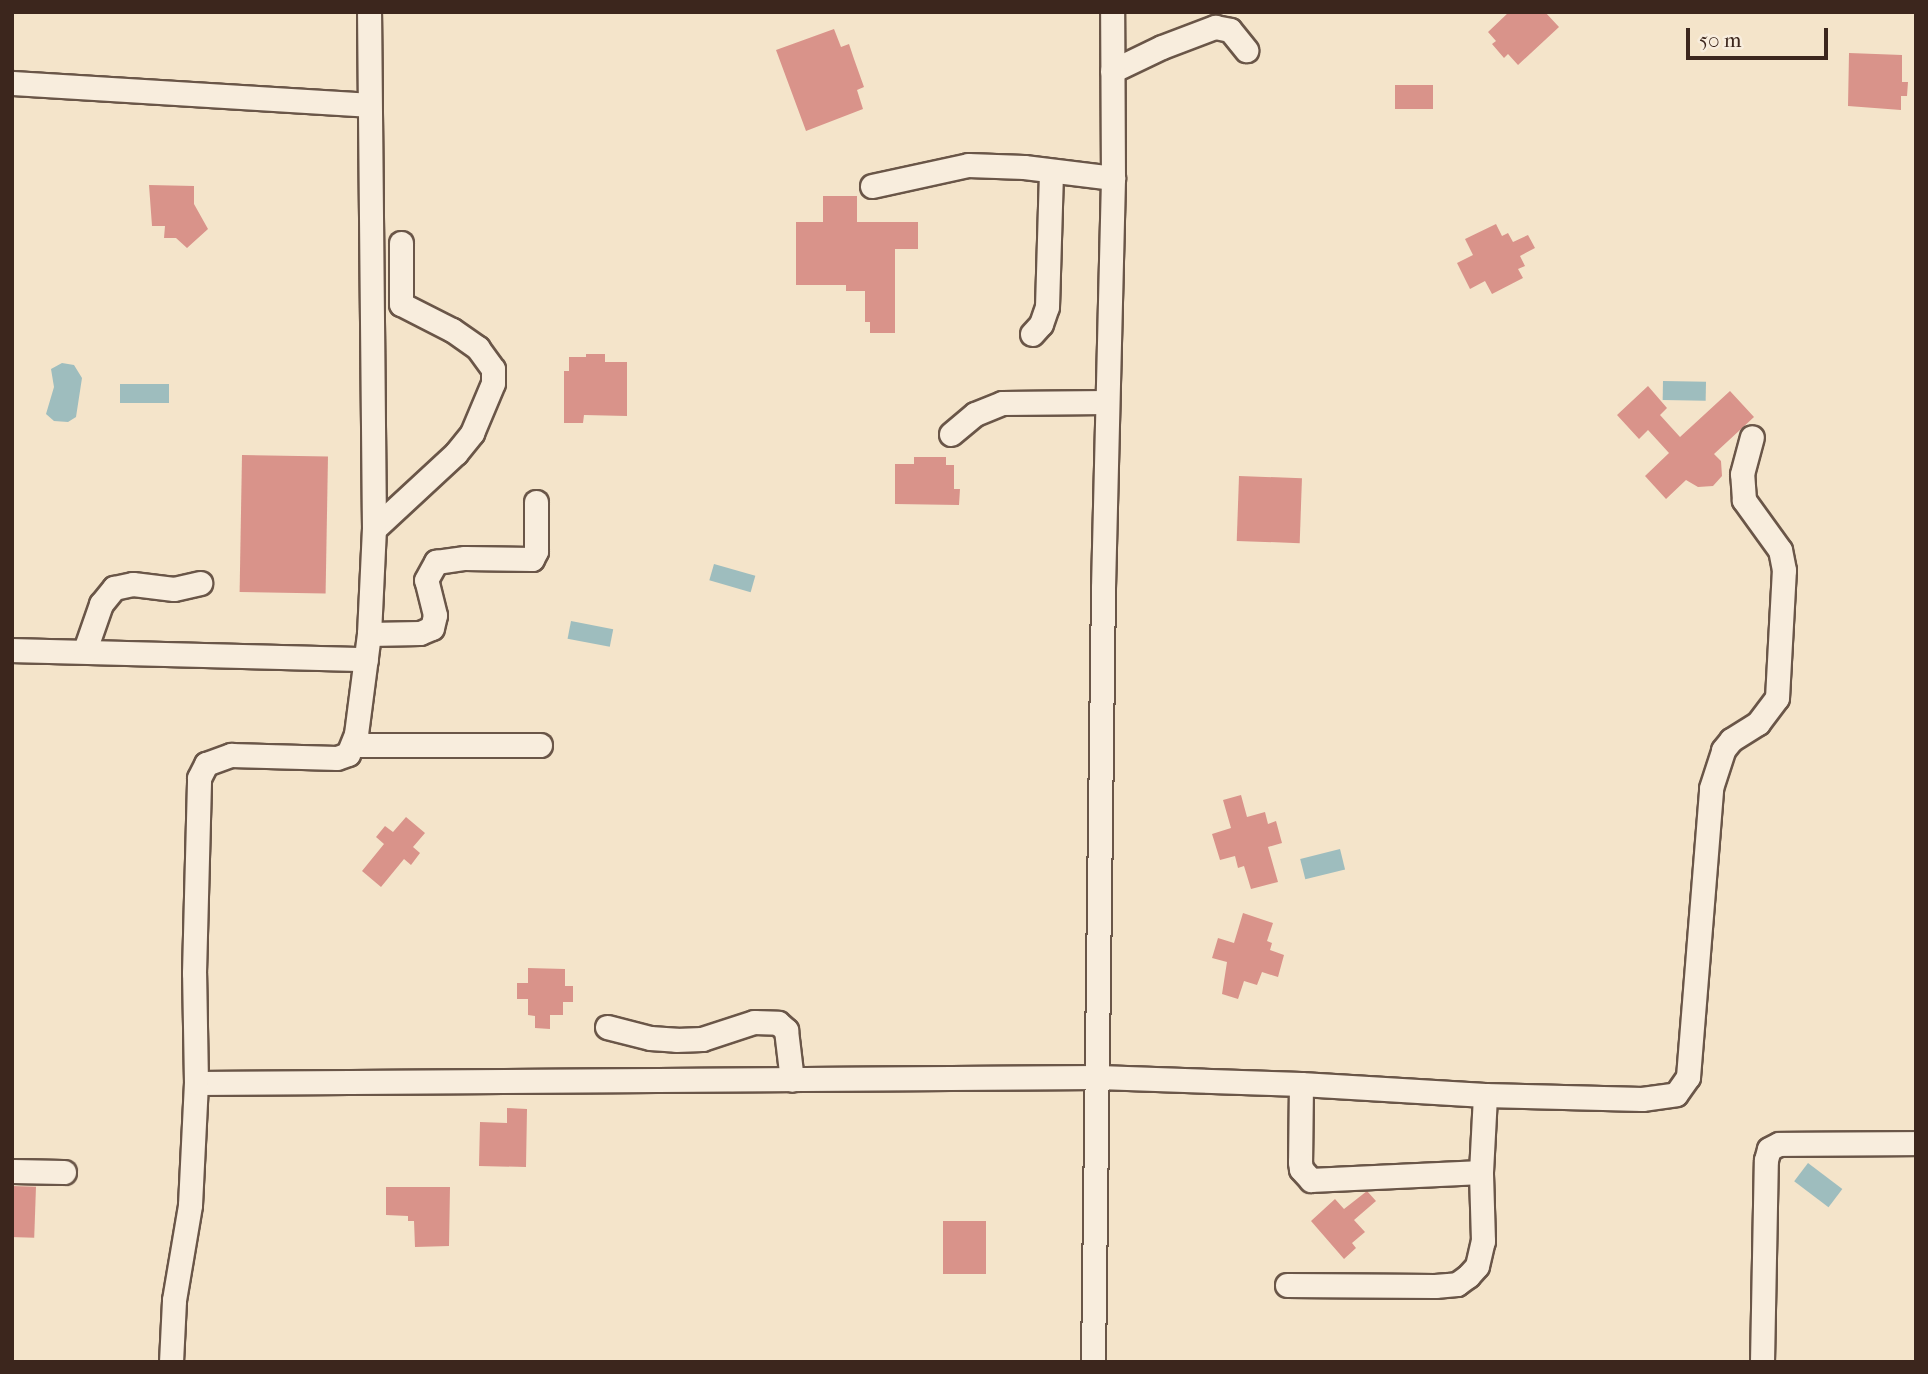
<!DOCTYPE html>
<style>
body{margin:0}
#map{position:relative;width:1928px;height:1374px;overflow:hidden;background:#f4e4ca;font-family:"IM FELL French Canon",serif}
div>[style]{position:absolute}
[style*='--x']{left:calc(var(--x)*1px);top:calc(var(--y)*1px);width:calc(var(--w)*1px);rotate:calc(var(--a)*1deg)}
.water>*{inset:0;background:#9ebdbe;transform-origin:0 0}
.building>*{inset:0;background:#d9938a;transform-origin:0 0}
.roads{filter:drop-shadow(2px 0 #6a5648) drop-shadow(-2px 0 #6a5648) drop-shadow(0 2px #6a5648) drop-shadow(0 -2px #6a5648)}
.minor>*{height:23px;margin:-11.5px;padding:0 11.5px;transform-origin:11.5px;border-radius:11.5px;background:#f8eddd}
span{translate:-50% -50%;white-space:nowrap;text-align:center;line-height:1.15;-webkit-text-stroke:5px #f8eddd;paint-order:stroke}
.frame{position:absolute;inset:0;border:14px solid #3c261d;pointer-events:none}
.scale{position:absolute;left:1686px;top:28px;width:142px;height:32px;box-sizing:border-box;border:4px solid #3c261d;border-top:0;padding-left:9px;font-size:21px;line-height:24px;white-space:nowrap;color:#3c261d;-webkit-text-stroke:5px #f8eddd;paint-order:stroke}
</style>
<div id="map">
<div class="water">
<div style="clip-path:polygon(62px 363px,74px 365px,82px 378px,76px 417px,68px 422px,54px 421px,46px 414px,54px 387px,51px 369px)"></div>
<div style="left:1663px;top:381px;width:43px;height:19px;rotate:1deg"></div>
<div style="left:120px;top:384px;width:49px;height:19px"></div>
<div style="left:714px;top:564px;width:43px;height:17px;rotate:16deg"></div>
<div style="left:571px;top:621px;width:43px;height:18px;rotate:11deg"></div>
<div style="left:1340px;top:849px;width:21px;height:41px;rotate:76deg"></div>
<div style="left:1808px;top:1163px;width:43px;height:23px;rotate:37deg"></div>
</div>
<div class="building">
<div style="clip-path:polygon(1509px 12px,1545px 12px,1559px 27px,1518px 65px,1508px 54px,1504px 58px,1492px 44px,1496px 41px,1488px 32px)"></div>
<div style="clip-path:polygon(834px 29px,841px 47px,849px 44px,854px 59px,864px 87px,857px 90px,863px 109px,806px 131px,776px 50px)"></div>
<div style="clip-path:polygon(1849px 53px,1902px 55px,1902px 82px,1908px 82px,1907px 96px,1901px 96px,1901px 110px,1848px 106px)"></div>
<div style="left:1395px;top:85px;width:38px;height:24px"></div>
<div style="clip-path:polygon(149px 185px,194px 186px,194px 204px,208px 229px,187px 248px,176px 238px,164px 238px,165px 226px,152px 226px)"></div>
<div style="clip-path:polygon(823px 196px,857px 196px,857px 222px,918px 222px,918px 249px,895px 249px,895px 333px,870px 333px,870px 322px,865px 322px,865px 291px,846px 291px,846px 285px,796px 285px,796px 222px,823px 222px)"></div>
<div style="clip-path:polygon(1496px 224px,1502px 236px,1508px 233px,1513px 242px,1528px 235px,1535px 248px,1520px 256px,1525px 266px,1518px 269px,1523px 278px,1492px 294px,1485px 281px,1470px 289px,1457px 263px,1473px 255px,1465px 239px)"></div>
<div style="clip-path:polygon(586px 354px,605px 354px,605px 362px,627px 362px,627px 416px,584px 415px,583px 423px,564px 423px,564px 371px,569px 371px,569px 357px,586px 357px)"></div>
<div style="clip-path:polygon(1648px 386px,1667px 408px,1660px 415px,1680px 437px,1730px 391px,1754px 417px,1714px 454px,1721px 461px,1722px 476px,1713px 486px,1698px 487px,1686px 480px,1666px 499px,1645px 476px,1669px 453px,1648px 430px,1639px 439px,1617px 415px)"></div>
<div style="left:242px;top:455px;width:86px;height:137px;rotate:1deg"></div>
<div style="clip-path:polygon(914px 457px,946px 457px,946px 465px,954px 465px,954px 489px,960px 489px,959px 505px,895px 504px,895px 464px,914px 464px)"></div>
<div style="left:1239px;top:476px;width:63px;height:65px;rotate:2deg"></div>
<div style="clip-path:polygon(1241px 795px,1247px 817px,1265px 812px,1268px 824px,1276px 821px,1282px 843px,1268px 847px,1278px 882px,1251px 889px,1244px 866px,1238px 868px,1235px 856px,1220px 860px,1212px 834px,1231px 828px,1223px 800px)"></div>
<div style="clip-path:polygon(406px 817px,425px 833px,413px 847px,420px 853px,411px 865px,404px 859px,381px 887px,362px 871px,384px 844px,376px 837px,385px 826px,393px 832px)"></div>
<div style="clip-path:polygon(1243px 913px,1273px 923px,1267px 941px,1272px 943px,1270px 950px,1284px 955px,1278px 977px,1262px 972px,1257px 985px,1244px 981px,1238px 999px,1222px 994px,1227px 962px,1212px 958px,1218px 938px,1234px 943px)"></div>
<div style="clip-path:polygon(528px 968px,565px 969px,565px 986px,573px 986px,573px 1002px,563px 1002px,563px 1015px,550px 1015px,550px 1029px,535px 1028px,535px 1016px,528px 1015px,528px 999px,517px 999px,517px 983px,528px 983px)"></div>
<div style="clip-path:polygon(507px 1108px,527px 1109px,526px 1167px,479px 1166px,480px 1122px,507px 1123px)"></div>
<div style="left:12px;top:1186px;width:24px;height:51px;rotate:2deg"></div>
<div style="clip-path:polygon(386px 1187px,450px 1187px,449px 1246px,415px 1247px,414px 1221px,408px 1221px,408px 1216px,386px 1215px)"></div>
<div style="clip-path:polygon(1367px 1191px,1376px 1201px,1354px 1220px,1365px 1232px,1352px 1243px,1356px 1248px,1344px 1259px,1311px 1221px,1335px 1199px,1344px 1209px)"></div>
<div style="left:943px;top:1221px;width:43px;height:53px"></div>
</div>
<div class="roads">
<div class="minor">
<div style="--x:1112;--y:71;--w:55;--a:-25.6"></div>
<div style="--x:1162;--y:47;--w:57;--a:-20.7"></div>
<div style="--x:1215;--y:27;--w:15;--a:11"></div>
<div style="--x:1230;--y:30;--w:26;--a:51"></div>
<div style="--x:12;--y:83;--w:357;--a:3.5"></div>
<div style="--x:872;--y:186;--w:98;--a:-12.3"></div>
<div style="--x:968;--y:165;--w:56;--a:2"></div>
<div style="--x:1024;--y:167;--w:90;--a:7"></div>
<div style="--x:1032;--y:334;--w:13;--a:-48"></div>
<div style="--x:1041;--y:324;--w:18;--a:-71"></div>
<div style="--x:1047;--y:307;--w:136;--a:-88.3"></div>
<div style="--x:951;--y:434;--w:31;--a:-40"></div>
<div style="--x:975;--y:414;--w:29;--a:-22"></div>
<div style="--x:1002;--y:403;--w:105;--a:-0.5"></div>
<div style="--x:374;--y:529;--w:112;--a:-42.8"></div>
<div style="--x:456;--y:453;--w:26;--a:-51"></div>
<div style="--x:472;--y:433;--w:54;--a:-67.2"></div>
<div style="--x:493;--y:383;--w:14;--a:-90"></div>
<div style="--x:493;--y:369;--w:26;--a:-126"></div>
<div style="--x:478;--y:348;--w:32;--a:-145"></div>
<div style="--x:452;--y:330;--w:57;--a:-153"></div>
<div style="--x:401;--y:304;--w:61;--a:-90"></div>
<div style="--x:369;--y:634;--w:51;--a:-1.1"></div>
<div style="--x:420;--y:633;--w:13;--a:-23"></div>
<div style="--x:432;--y:628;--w:13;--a:-77"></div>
<div style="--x:435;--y:615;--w:36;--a:-104"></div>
<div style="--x:426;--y:580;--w:21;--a:-61"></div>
<div style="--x:436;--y:562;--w:29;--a:-8"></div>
<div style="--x:465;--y:558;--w:67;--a:0.9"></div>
<div style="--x:532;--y:559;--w:9;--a:-63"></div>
<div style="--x:536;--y:551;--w:49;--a:-90"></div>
<div style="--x:12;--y:650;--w:354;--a:1.5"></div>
<div style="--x:85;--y:650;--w:49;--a:-70.8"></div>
<div style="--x:101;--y:604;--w:21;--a:-51"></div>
<div style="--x:114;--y:588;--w:19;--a:-12"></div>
<div style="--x:133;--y:584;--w:41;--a:7"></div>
<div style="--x:174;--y:589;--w:27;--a:-13"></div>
<div style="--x:353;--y:745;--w:187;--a:0"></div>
<div style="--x:607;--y:1027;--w:44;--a:14.3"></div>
<div style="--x:650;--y:1038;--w:26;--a:4"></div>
<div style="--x:676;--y:1040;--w:26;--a:-2"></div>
<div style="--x:702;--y:1039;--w:55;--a:-18.1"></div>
<div style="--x:754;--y:1022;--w:24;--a:2"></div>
<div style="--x:778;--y:1023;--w:11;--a:41"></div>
<div style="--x:786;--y:1030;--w:50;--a:83.2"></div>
<div style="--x:196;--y:1083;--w:902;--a:-0.38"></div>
<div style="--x:1098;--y:1077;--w:203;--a:2"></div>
<div style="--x:1301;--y:1084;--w:184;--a:3.4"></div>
<div style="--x:1485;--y:1095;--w:157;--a:1.5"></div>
<div style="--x:1642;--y:1099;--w:34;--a:-8"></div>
<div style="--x:1676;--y:1094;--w:21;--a:-55"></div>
<div style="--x:1688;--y:1077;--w:290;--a:-85.4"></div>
<div style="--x:1711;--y:788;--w:40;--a:-72"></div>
<div style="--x:1723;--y:750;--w:13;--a:-51"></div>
<div style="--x:1731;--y:740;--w:32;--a:-32"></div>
<div style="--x:1758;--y:723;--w:31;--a:-53"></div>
<div style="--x:1777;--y:698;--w:128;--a:-86.9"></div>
<div style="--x:1784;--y:570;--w:20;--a:-101"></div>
<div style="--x:1780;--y:550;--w:62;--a:-125.8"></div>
<div style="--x:1744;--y:500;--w:26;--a:-94"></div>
<div style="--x:1742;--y:474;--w:38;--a:-75"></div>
<div style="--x:1301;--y:1084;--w:78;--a:90.7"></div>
<div style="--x:1300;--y:1162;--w:7;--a:82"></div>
<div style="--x:1301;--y:1169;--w:15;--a:48"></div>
<div style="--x:1311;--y:1180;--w:170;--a:-2.7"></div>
<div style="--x:12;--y:1171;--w:52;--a:1.1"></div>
<div style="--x:1287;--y:1285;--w:148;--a:0.4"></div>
<div style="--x:1435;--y:1286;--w:22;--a:-5"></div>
<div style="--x:1457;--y:1284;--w:14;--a:-36"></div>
<div style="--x:1468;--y:1276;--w:13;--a:-48"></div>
<div style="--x:1477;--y:1266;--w:26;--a:-77"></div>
<div style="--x:1483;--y:1241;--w:69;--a:-91.7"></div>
<div style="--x:1481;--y:1172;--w:77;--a:-87"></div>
<div style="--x:171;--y:1362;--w:62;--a:-87.2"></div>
<div style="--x:174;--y:1300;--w:96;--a:-80.4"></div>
<div style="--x:190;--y:1205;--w:122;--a:-87.2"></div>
<div style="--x:196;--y:1083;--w:110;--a:-91"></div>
<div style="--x:194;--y:973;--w:195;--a:-88.5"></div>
<div style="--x:199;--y:778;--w:16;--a:-63"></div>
<div style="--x:206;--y:764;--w:27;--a:-20"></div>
<div style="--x:231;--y:755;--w:106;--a:1.6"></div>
<div style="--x:337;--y:758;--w:12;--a:-20"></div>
<div style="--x:348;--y:754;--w:22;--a:-68"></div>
<div style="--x:356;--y:734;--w:101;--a:-82.6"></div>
<div style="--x:369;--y:634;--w:105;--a:-87.3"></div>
<div style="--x:374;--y:529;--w:517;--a:-90.55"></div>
<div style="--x:1093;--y:1362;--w:774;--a:-89.26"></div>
<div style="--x:1103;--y:588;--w:410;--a:-88.6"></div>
<div style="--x:1113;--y:178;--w:166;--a:-90.3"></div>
<div style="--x:1762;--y:1362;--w:202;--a:-88.9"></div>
<div style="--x:1766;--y:1160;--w:11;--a:-75"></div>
<div style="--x:1769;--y:1149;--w:11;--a:-27"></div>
<div style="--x:1779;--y:1144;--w:137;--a:-0.4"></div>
</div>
</div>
<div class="frame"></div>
<div class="scale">50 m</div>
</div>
